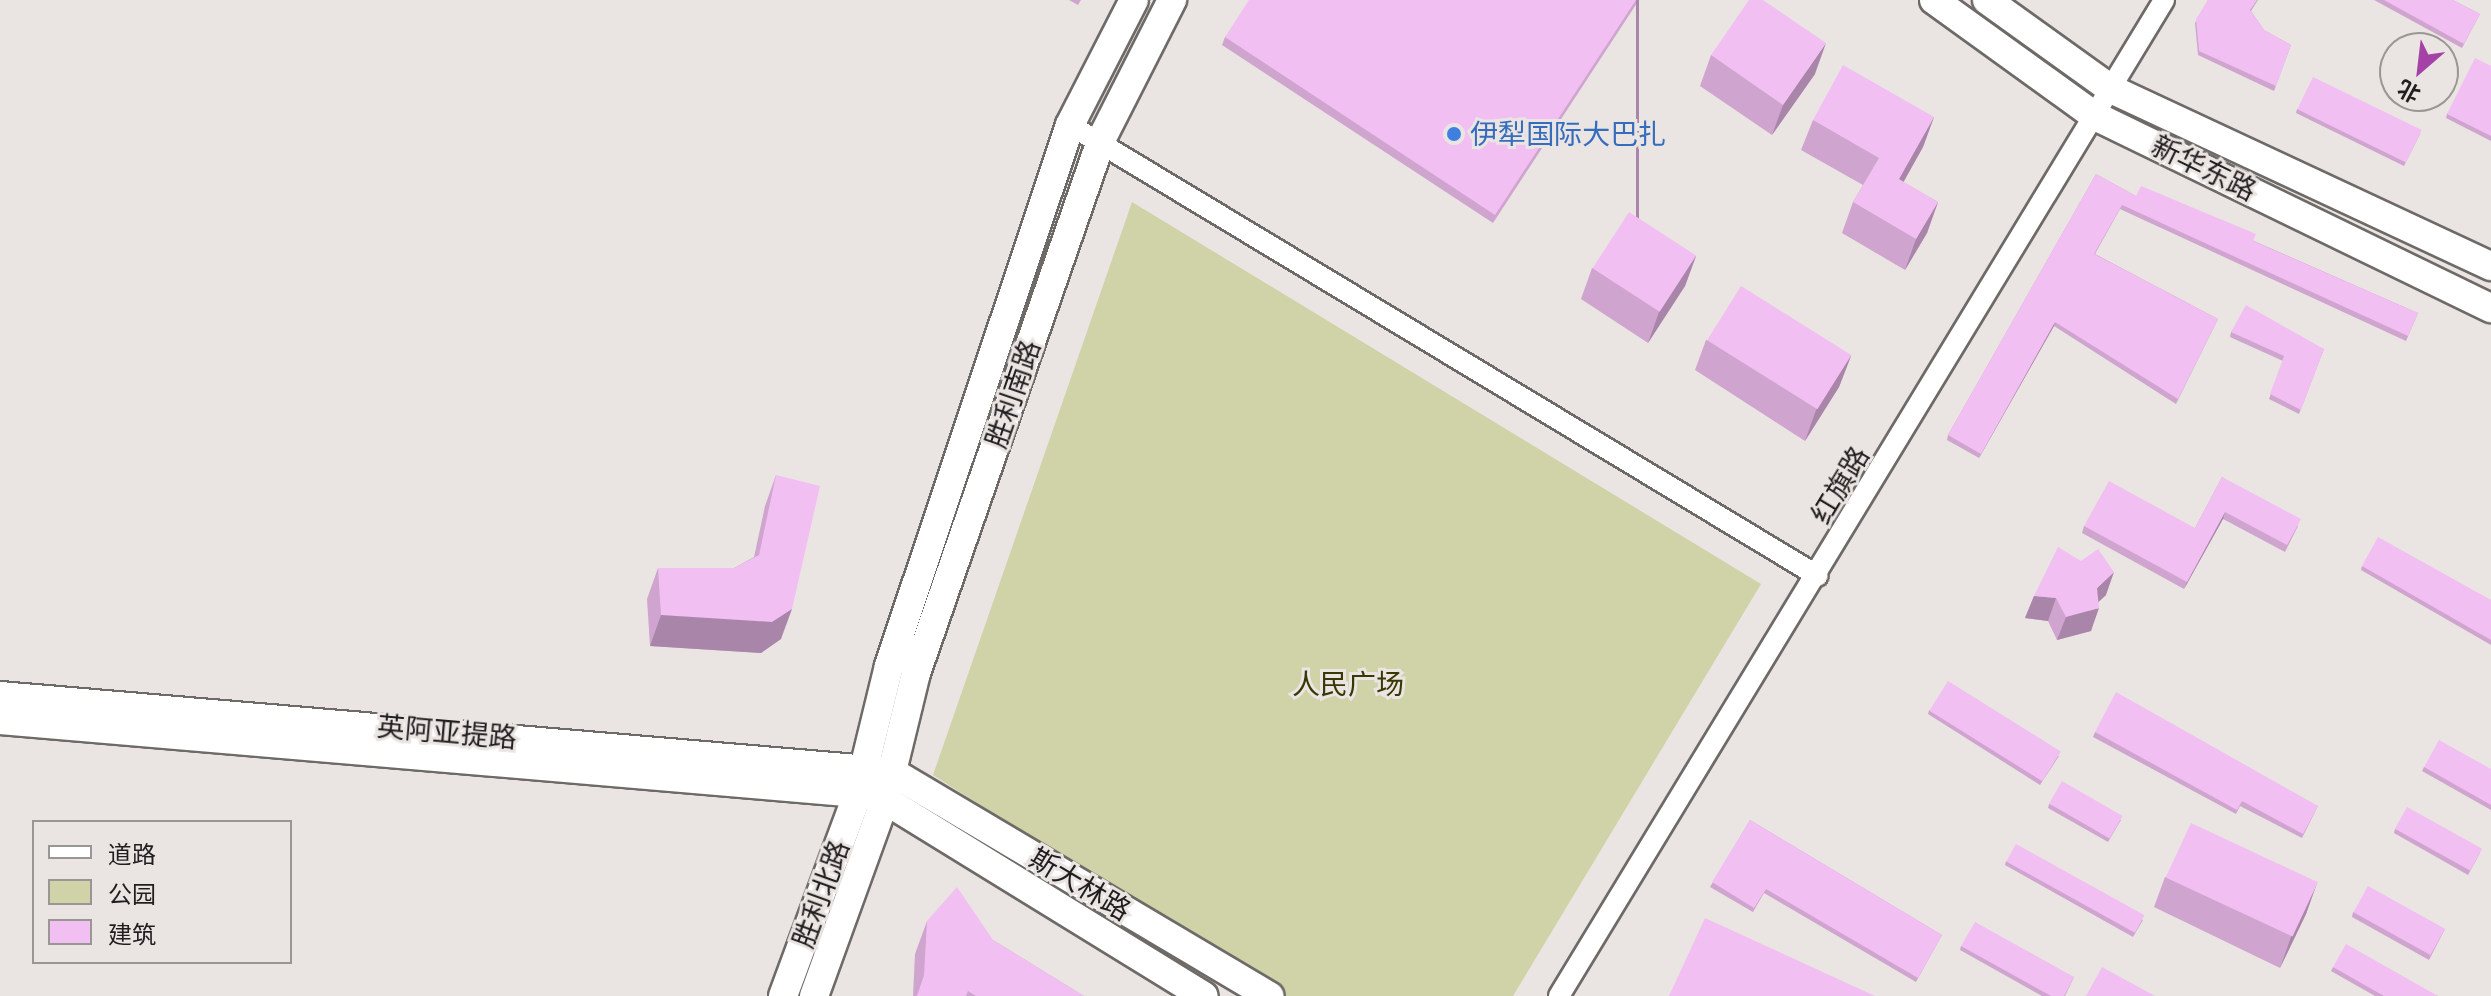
<!DOCTYPE html>
<meta charset="utf-8">
<style>
body{margin:0}
#map{position:relative;width:2491px;height:996px;overflow:hidden;background:#eae5e2;font-family:"PT Sans","Noto Sans SC",sans-serif}
div>[style]{position:absolute}
[style*='--x']{left:calc(var(--x)*1px);top:calc(var(--y)*1px);width:calc(var(--w)*1px);rotate:calc(var(--a)*1deg)}
.green>*{inset:0;background:#d0d2a8}
.roads{filter:drop-shadow(2px 0 #6e6a67) drop-shadow(-2px 0 #6e6a67) drop-shadow(0 2px #6e6a67) drop-shadow(0 -2px #6e6a67)}
.street>*{height:20px;margin:-10px;padding:0 10px;transform-origin:10px;border-radius:10px;background:#fff}
.secondary>*{height:28px;margin:-14px;padding:0 14px;transform-origin:14px;border-radius:14px;background:#fff}
.wall>*{inset:0;background:#cfa4cf}
.shaded-wall>*{inset:0;background:#a986a9;transform-origin:0 0}
.building>*{inset:0;background:#f1bff1;transform-origin:0 0}
.dots>*{width:22px;height:22px;translate:-50% -50%;box-sizing:border-box;border:4px solid #eae5e2;border-radius:50%}
span{translate:-50% -50%;white-space:nowrap;text-align:center;line-height:1.15;-webkit-text-stroke:6px #eae5e2;paint-order:stroke}
.shop-label{font-size:28px;color:#366cbe}
.left{translate:0 -50%;text-align:left}
.street-label{font-size:28px;color:#211f1e}
.park-label{font-size:28px;color:#383803}
.legend{position:absolute;left:32px;top:820px;width:260px;height:144px;box-sizing:border-box;background:#eae5e2;border:2px solid #9a9694;margin:0;padding:10px 14px;list-style:none;font-size:24px;color:#211f1e}
.legend li{display:flex;align-items:center;gap:16px;height:40px}
.legend b{width:40px;border:2px solid #9a9694}
.north{position:absolute;left:2379px;top:32px;width:80px;height:80px;box-sizing:border-box;background:#eae5e2;border:2px solid #9a9694;border-radius:50%;rotate:208deg;font-size:22px;font-weight:700;line-height:32px;text-align:center;color:#211f1e}
.north::after{content:'';display:block;margin:auto;width:28px;height:36px;background:#a542a8;clip-path:polygon(50% 0,100% 100%,50% 72%,0 100%)}
</style>
<div id="map">
<div class="green">
<div style="clip-path:polygon(1132px 202px,1761px 584px,1513px 996px,1280px 996px,933px 775px)"></div>
</div>
<div class="roads">
<div class="street">
<div style="--x:1070;--y:125;--w:873;--a:31.09"></div>
<div style="--x:1559;--y:996;--w:1165;--a:-58.72"></div>
</div>
<div class="secondary">
<div style="--x:1934;--y:0;--w:198;--a:35.8"></div>
<div style="--x:2095;--y:116;--w:440;--a:25.9"></div>
<div style="--x:1987;--y:0;--w:153;--a:35.7"></div>
<div style="--x:2111;--y:89;--w:419;--a:25"></div>
<div style="--x:0;--y:696;--w:895;--a:4.87"></div>
<div style="--x:892;--y:772;--w:439;--a:30.7"></div>
<div style="--x:0;--y:720;--w:861;--a:4.86"></div>
<div style="--x:858;--y:793;--w:28;--a:15"></div>
<div style="--x:885;--y:800;--w:374;--a:31.6"></div>
<div style="--x:783;--y:996;--w:216;--a:-69.7"></div>
<div style="--x:858;--y:793;--w:131;--a:-76.3"></div>
<div style="--x:889;--y:666;--w:570;--a:-71.5"></div>
<div style="--x:1070;--y:125;--w:140;--a:-62.9"></div>
<div style="--x:814;--y:996;--w:208;--a:-70.1"></div>
<div style="--x:885;--y:800;--w:131;--a:-76.3"></div>
<div style="--x:916;--y:673;--w:566;--a:-70.83"></div>
<div style="--x:1102;--y:138;--w:155;--a:-63.1"></div>
</div>
</div>
<div class="wall">
<div style="clip-path:polygon(1069px 0,1081px 0,1078px 5px)"></div>
<div style="clip-path:polygon(1639px 0,1493px 223px,1222px 45px,1225px 37px)"></div>
<div style="clip-path:polygon(2208px 0,2258px 0,2251px 11px,2264px 30px,2291px 45px,2274px 91px,2198px 55px,2195px 23px)"></div>
<div style="clip-path:polygon(2374px 0,2453px 0,2480px 14px,2462px 48px)"></div>
<div style="clip-path:polygon(1711px 55px,1815px 74px,1772px 135px,1700px 86px)"></div>
<div style="clip-path:polygon(2491px 66px,2491px 141px,2446px 118px,2447px 114px)"></div>
<div style="clip-path:polygon(2297px 109px,2420px 134px,2404px 166px,2296px 113px)"></div>
<div style="clip-path:polygon(1934px 117px,1923px 147px,1903px 182px,1938px 202px,1927px 233px,1905px 270px,1842px 233px,1853px 202px,1863px 185px,1801px 150px,1813px 120px)"></div>
<div style="clip-path:polygon(2096px 174px,2136px 196px,2254px 241px,2418px 313px,2406px 341px,2120px 209px,2095px 254px,2218px 319px,2176px 404px,2054px 326px,1979px 458px,1947px 440px,1948px 435px)"></div>
<div style="clip-path:polygon(1696px 256px,1685px 286px,1648px 343px,1581px 299px,1592px 268px)"></div>
<div style="clip-path:polygon(2231px 332px,2324px 349px,2299px 414px,2269px 399px,2283px 361px,2230px 337px)"></div>
<div style="clip-path:polygon(1706px 340px,1851px 356px,1839px 387px,1805px 441px,1695px 370px)"></div>
<div style="clip-path:polygon(776px 475px,781px 639px,761px 653px,650px 646px,647px 599px,658px 568px,734px 568px,754px 557px,765px 506px)"></div>
<div style="clip-path:polygon(2222px 477px,2298px 526px,2285px 552px,2223px 519px,2184px 589px,2082px 533px,2084px 526px,2195px 528px)"></div>
<div style="clip-path:polygon(2362px 566px,2491px 600px,2491px 645px,2361px 570px)"></div>
<div style="clip-path:polygon(2106px 595px,2098px 602px,2091px 631px,2057px 640px,2048px 621px,2025px 618px,2034px 596px)"></div>
<div style="clip-path:polygon(1929px 710px,2059px 756px,2040px 785px,1928px 714px)"></div>
<div style="clip-path:polygon(2095px 732px,2318px 806px,2302px 838px,2240px 806px,2236px 814px,2093px 737px)"></div>
<div style="clip-path:polygon(2424px 767px,2491px 769px,2491px 810px,2422px 771px)"></div>
<div style="clip-path:polygon(2049px 804px,2121px 820px,2108px 842px,2048px 808px)"></div>
<div style="clip-path:polygon(1750px 820px,1942px 935px,1916px 982px,1764px 893px,1753px 912px,1710px 887px)"></div>
<div style="clip-path:polygon(2395px 829px,2480px 853px,2468px 875px,2394px 833px)"></div>
<div style="clip-path:polygon(2006px 861px,2143px 920px,2133px 937px,2005px 865px)"></div>
<div style="clip-path:polygon(2165px 877px,2317px 883px,2306px 914px,2280px 968px,2154px 907px)"></div>
<div style="clip-path:polygon(2353px 912px,2445px 929px,2429px 960px,2352px 917px)"></div>
<div style="clip-path:polygon(927px 921px,993px 940px,1084px 996px,913px 996px,915px 954px)"></div>
<div style="clip-path:polygon(1961px 946px,2074px 977px,2065px 996px,2042px 996px,1960px 950px)"></div>
<div style="clip-path:polygon(2333px 967px,2438px 996px,2375px 996px,2331px 971px)"></div>
</div>
<div class="shaded-wall">
<div style="left:1636px;top:0;width:3px;height:257px"></div>
<div style="clip-path:polygon(1826px 43px,1815px 74px,1772px 135px,1783px 105px)"></div>
<div style="clip-path:polygon(1934px 117px,1923px 147px,1888px 210px,1899px 179px)"></div>
<div style="clip-path:polygon(1938px 202px,1927px 233px,1905px 270px,1916px 239px)"></div>
<div style="clip-path:polygon(1696px 256px,1685px 286px,1648px 343px,1659px 312px)"></div>
<div style="clip-path:polygon(2055px 322px,2054px 326px,1979px 458px,1981px 454px)"></div>
<div style="clip-path:polygon(1851px 356px,1839px 387px,1805px 441px,1816px 410px)"></div>
<div style="clip-path:polygon(2225px 512px,2223px 519px,2184px 589px,2187px 582px)"></div>
<div style="clip-path:polygon(2114px 572px,2106px 595px,2089px 611px,2099px 608px,2091px 631px,2057px 640px,2066px 617px)"></div>
<div style="clip-path:polygon(2034px 596px,2056px 598px,2048px 621px,2025px 618px)"></div>
<div style="clip-path:polygon(792px 609px,781px 639px,761px 653px,650px 646px,661px 615px)"></div>
<div style="clip-path:polygon(2317px 883px,2306px 914px,2280px 968px,2291px 937px)"></div>
</div>
<div class="building">
<div style="clip-path:polygon(1249px 0,1636px 0,1495px 215px,1225px 37px)"></div>
<div style="clip-path:polygon(1749px 0,1763px 0,1826px 43px,1783px 105px,1711px 55px)"></div>
<div style="clip-path:polygon(2208px 0,2257px 0,2250px 10px,2264px 30px,2291px 45px,2276px 86px,2199px 51px,2196px 19px)"></div>
<div style="clip-path:polygon(2384px 0,2453px 0,2480px 14px,2464px 44px)"></div>
<div style="clip-path:polygon(2475px 58px,2491px 66px,2491px 136px,2447px 114px)"></div>
<div style="clip-path:polygon(1843px 65px,1934px 117px,1899px 179px,1938px 202px,1916px 239px,1853px 202px,1879px 158px,1813px 120px)"></div>
<div style="left:2313px;top:77px;width:121px;height:36px;rotate:26deg"></div>
<div style="clip-path:polygon(2096px 174px,2136px 196px,2141px 186px,2256px 234px,2253px 241px,2418px 313px,2408px 336px,2122px 205px,2094px 254px,2218px 319px,2178px 399px,2055px 322px,1981px 454px,1948px 435px)"></div>
<div style="left:1629px;top:212px;width:80px;height:67px;rotate:33deg"></div>
<div style="left:1741px;top:286px;width:130px;height:64px;rotate:32deg"></div>
<div style="clip-path:polygon(2246px 305px,2324px 349px,2301px 410px,2270px 394px,2284px 356px,2231px 332px)"></div>
<div style="clip-path:polygon(776px 475px,820px 486px,792px 609px,772px 622px,661px 615px,658px 568px,734px 568px,759px 555px)"></div>
<div style="clip-path:polygon(2222px 477px,2301px 519px,2287px 545px,2225px 512px,2187px 582px,2084px 526px,2109px 481px,2195px 528px)"></div>
<div style="clip-path:polygon(2378px 537px,2491px 600px,2491px 640px,2362px 566px)"></div>
<div style="clip-path:polygon(2058px 547px,2081px 561px,2098px 549px,2114px 572px,2097px 588px,2099px 608px,2066px 617px,2056px 598px,2034px 596px)"></div>
<div style="left:1948px;top:681px;width:133px;height:35px;rotate:32deg"></div>
<div style="clip-path:polygon(2116px 692px,2318px 806px,2303px 834px,2242px 801px,2237px 810px,2095px 732px)"></div>
<div style="clip-path:polygon(2439px 740px,2491px 769px,2491px 805px,2424px 767px)"></div>
<div style="left:2062px;top:781px;width:70px;height:26px;rotate:30deg"></div>
<div style="left:2407px;top:807px;width:86px;height:25px;rotate:29deg"></div>
<div style="clip-path:polygon(1750px 820px,1942px 935px,1918px 978px,1766px 889px,1754px 908px,1712px 882px)"></div>
<div style="left:2191px;top:823px;width:140px;height:60px;rotate:25deg"></div>
<div style="left:2016px;top:844px;width:147px;height:20px;rotate:29deg"></div>
<div style="left:2368px;top:886px;width:88px;height:30px;rotate:29deg"></div>
<div style="clip-path:polygon(957px 887px,993px 940px,1084px 996px,976px 996px,968px 991px,966px 996px,917px 996px,924px 975px,927px 921px)"></div>
<div style="clip-path:polygon(1705px 918px,1875px 996px,1669px 996px)"></div>
<div style="clip-path:polygon(1975px 922px,2074px 977px,2064px 996px,2051px 996px,1961px 946px)"></div>
<div style="clip-path:polygon(2346px 944px,2438px 996px,2384px 996px,2333px 967px)"></div>
<div style="clip-path:polygon(2102px 967px,2155px 996px,2086px 996px)"></div>
</div>
<div class="dots">
<div style="left:1454px;top:134px;background:#3f7fe0"></div>
</div>
<div class="shop-label">
<span class="left" style="left:1470px;top:134px">伊犁国际大巴扎</span>
</div>
<div class="street-label">
<span style="left:2204px;top:168px;rotate:26deg">新华东路</span>
<span style="left:1013px;top:394px;rotate:-71deg">胜利南路</span>
<span style="left:1840px;top:485px;rotate:-59deg">红旗路</span>
<span style="left:447px;top:732px;rotate:5deg">英阿亚提路</span>
<span style="left:1080px;top:884px;rotate:31deg">斯大林路</span>
<span style="left:821px;top:894px;rotate:-70deg">胜利北路</span>
</div>
<div class="park-label">
<span style="left:1348px;top:684px">人民广场</span>
</div>
<ul class="legend">
<li><b style="height:10px;background:#fff"></b>道路</li>
<li><b style="height:22px;background:#d0d2a8"></b>公园</li>
<li><b style="height:22px;background:#f1bff1"></b>建筑</li>
</ul>
<div class="north">北</div>
</div>
